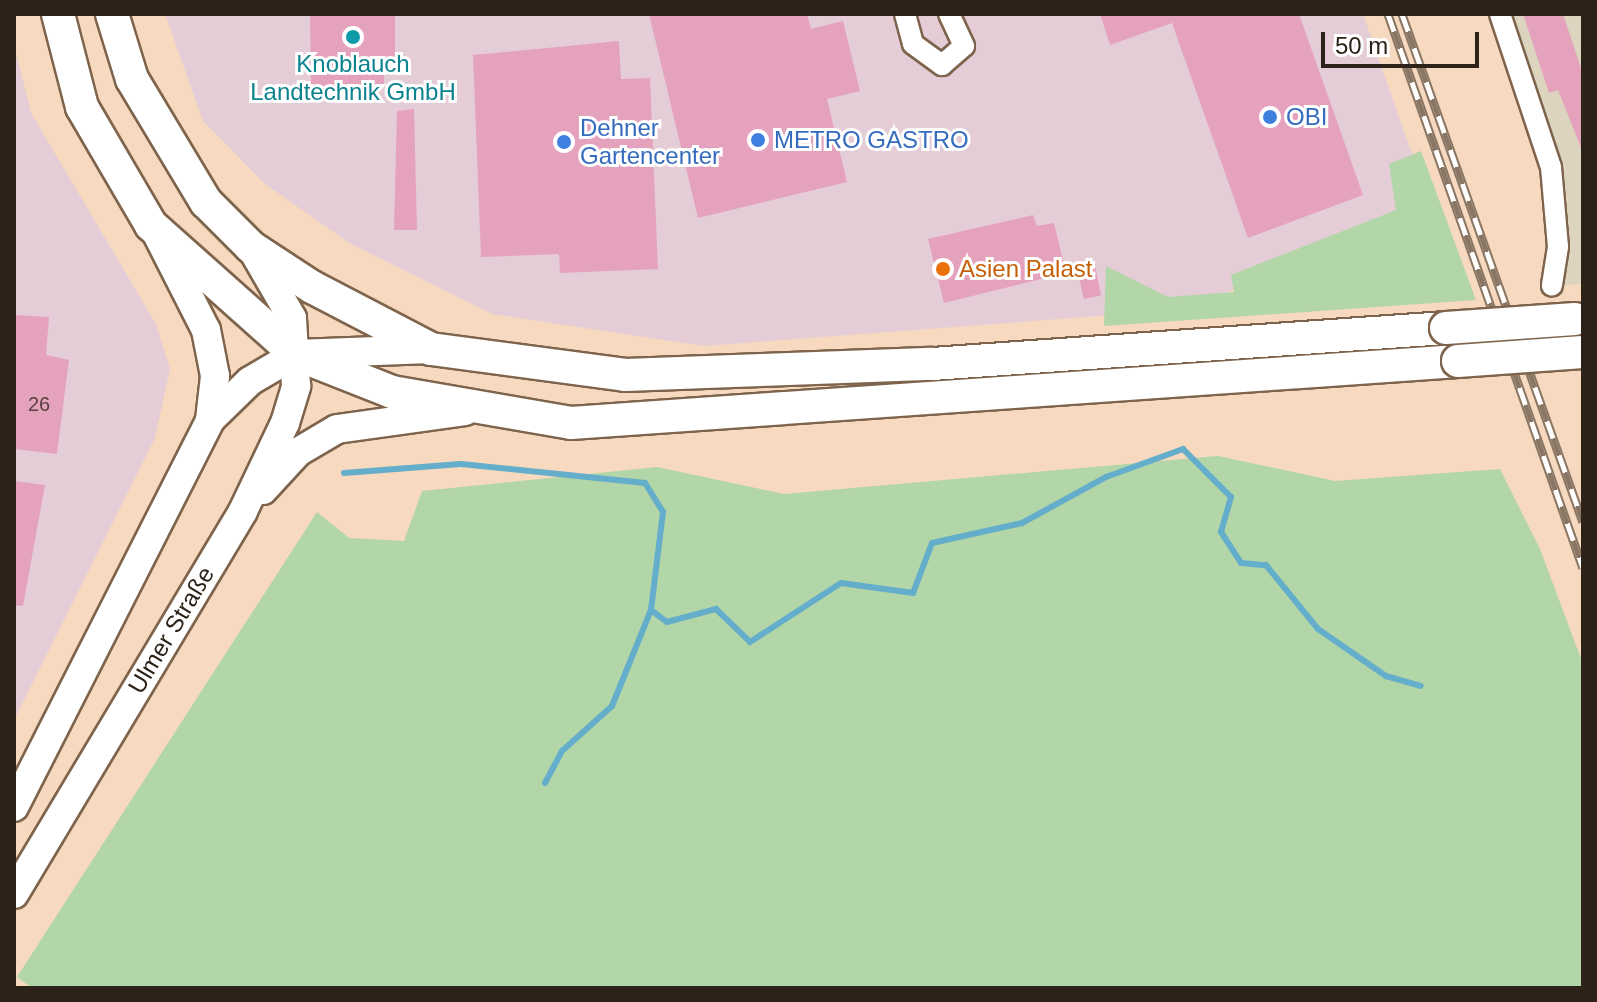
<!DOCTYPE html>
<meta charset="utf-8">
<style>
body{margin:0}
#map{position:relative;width:1597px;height:1002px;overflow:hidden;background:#f6d9be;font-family:Arial,sans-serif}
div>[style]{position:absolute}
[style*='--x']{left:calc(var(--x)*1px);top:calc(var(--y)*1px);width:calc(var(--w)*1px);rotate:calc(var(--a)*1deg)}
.commercial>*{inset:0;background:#e5cdd8}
.industrial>*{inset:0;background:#ddd4bf}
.green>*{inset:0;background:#b2d6a7}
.stream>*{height:6px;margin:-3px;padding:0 3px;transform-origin:3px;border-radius:3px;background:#64aecb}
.building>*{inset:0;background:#e5a2bd;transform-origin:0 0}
.roads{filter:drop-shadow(2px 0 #7e644c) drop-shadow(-2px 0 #7e644c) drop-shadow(0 2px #7e644c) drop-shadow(0 -2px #7e644c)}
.street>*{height:20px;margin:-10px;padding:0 10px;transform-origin:10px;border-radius:10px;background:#fff}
.secondary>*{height:28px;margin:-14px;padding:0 14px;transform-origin:14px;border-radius:14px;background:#fff}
.primary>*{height:32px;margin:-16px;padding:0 16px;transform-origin:16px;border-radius:16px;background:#fff}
.rail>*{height:9px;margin-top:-4.5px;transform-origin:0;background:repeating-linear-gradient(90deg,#fff 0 18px,#897664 0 36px);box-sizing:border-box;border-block:2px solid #897664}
.bridges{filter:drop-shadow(2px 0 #7e644c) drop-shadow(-2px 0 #7e644c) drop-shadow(0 2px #7e644c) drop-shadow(0 -2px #7e644c)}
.primary-bridge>*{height:32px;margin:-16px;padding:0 16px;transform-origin:16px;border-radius:16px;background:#fff}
.dots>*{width:22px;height:22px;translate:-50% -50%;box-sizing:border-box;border:4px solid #fff;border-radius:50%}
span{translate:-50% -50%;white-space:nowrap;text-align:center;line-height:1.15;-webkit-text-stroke:6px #fff;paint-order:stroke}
.number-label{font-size:20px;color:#5a4240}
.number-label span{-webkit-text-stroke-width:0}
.culture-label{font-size:24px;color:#0d838f}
.shop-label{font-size:24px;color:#366cbe}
.left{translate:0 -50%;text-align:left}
.food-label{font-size:24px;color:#c56008}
.street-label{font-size:24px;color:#2c2217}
.frame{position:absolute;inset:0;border:16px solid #2c2217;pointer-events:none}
.scale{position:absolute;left:1321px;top:32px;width:158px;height:36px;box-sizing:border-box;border:4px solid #2c2217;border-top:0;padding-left:10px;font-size:24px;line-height:28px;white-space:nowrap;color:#2c2217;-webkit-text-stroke:6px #fff;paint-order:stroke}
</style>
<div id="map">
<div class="commercial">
<div style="clip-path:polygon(165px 14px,1363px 14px,1434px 217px,1178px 310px,704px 346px,492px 314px,349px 243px,265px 184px,203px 121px)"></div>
<div style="clip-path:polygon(14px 45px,31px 113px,156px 324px,170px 369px,155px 438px,14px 720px)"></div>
</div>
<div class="industrial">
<div style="clip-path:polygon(1500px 14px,1583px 14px,1583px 284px,1552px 286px,1551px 167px)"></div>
</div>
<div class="green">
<div style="clip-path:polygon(1421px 151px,1476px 300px,1104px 326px,1106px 266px,1168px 297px,1234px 292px,1231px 275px,1396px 210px,1389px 164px)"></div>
<div style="clip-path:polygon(1218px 456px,1335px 481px,1500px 469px,1540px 549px,1583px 664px,1583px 988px,32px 988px,17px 977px,317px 512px,349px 538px,404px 541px,422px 491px,657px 467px,784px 494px)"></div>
</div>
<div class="stream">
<div style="--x:344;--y:473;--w:117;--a:-4.4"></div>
<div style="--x:461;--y:464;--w:185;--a:5.9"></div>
<div style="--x:645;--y:483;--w:34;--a:58"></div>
<div style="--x:663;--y:512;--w:99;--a:97"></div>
<div style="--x:651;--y:610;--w:20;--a:37"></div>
<div style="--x:667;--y:622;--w:51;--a:-14.9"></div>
<div style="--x:716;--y:609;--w:47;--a:44.1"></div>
<div style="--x:750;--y:642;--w:108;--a:-33"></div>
<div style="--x:841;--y:583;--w:73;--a:7.9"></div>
<div style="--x:913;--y:593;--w:53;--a:-69.2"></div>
<div style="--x:932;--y:543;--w:92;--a:-12.5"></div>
<div style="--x:1022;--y:523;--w:96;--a:-28.7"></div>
<div style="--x:1106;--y:477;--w:82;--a:-20"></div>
<div style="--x:1183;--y:449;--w:68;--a:45"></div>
<div style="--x:1231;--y:497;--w:36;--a:106"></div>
<div style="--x:1221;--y:532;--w:37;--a:57"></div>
<div style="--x:1241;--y:563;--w:25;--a:5"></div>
<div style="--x:1266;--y:565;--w:82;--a:50.9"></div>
<div style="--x:1318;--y:629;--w:83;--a:34.7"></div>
<div style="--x:1386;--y:676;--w:36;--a:16"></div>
<div style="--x:545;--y:783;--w:36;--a:-62"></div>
<div style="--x:562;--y:751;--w:67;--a:-42"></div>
<div style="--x:612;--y:706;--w:104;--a:-67.9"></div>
</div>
<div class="building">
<div style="clip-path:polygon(310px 14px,395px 14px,395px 60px,384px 61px,384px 84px,311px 86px)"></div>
<div style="clip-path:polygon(649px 14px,807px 14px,811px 29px,843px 21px,860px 91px,827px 99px,847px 182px,698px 218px)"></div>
<div style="clip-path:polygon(1100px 14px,1299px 14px,1363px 195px,1248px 238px,1172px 23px,1110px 45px)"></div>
<div style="clip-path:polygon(1523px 14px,1563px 14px,1583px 74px,1583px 153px,1558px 90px,1549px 93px)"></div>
<div style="clip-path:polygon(619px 41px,621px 79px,650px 78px,658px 269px,560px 273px,559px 254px,481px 257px,473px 55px)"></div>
<div style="clip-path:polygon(414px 109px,417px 230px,394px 230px,397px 111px)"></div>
<div style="clip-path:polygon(1033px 215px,1037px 226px,1054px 223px,1066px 273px,944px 303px,928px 239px)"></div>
<div style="left:1095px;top:266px;width:30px;height:18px;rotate:78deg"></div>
<div style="clip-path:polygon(14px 315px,49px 317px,46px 355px,69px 360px,57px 454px,14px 449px)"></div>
<div style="clip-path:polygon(14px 481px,45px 485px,23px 606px,14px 605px)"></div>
</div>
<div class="roads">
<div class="street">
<div style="--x:905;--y:14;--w:31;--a:75"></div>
<div style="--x:913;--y:44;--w:36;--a:36"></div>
<div style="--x:942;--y:65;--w:29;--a:-41"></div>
<div style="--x:964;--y:46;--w:35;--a:-115"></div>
<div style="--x:1500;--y:14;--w:161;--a:71.6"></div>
<div style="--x:1551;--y:167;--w:80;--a:85"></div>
<div style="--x:1558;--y:247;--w:39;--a:99"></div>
</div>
<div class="secondary">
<div style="--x:156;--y:232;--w:110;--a:63"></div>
<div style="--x:206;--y:330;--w:47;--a:78.9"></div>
<div style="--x:215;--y:376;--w:44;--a:96.5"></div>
<div style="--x:263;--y:490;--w:52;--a:-47.4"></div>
<div style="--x:298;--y:452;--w:45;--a:-30.5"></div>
<div style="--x:337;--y:429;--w:129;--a:-8"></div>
<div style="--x:14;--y:807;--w:434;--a:-63.1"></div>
<div style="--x:210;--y:420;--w:56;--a:-44.3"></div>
<div style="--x:250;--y:381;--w:53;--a:-30.4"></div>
<div style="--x:296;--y:354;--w:135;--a:-2.1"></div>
<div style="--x:14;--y:894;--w:446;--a:-59.1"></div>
<div style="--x:243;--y:511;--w:98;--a:-64.5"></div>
<div style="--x:285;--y:423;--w:39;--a:-73"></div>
<div style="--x:296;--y:386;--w:68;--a:-93.4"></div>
<div style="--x:292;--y:318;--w:82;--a:-120"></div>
</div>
<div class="primary">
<div style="--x:58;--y:14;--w:96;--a:75.5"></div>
<div style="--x:82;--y:107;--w:137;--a:59.7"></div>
<div style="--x:151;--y:225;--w:194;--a:41.7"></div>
<div style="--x:296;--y:354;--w:103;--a:21.6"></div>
<div style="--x:392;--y:392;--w:182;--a:9.8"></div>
<div style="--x:571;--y:423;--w:889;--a:-4"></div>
<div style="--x:112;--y:14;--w:68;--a:72.9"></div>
<div style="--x:132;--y:79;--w:144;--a:59"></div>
<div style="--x:206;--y:202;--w:64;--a:45"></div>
<div style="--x:251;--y:247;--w:73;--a:33.3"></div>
<div style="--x:312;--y:287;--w:134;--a:27.5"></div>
<div style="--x:431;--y:349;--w:196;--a:7.6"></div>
<div style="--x:625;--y:375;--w:307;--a:-2.1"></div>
<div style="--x:932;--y:364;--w:515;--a:-4.01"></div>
</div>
</div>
<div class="rail">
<div style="--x:1388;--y:14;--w:587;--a:70.61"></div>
<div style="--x:1402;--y:14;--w:539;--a:70.39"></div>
</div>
<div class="bridges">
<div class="primary-bridge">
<div style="--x:1446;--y:328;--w:129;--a:-4"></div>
<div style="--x:1458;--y:361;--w:125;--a:-4.1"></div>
</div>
</div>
<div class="dots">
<div style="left:353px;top:37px;background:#0f9aa8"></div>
<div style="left:1270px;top:117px;background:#3f7fe0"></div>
<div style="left:758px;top:140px;background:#3f7fe0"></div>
<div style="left:564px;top:142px;background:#3f7fe0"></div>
<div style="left:943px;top:269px;background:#e8710a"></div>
</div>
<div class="number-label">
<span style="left:39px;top:404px">26</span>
</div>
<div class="culture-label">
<span style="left:353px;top:78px">Knoblauch<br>Landtechnik GmbH</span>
</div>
<div class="shop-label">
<span class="left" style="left:1286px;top:117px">OBI</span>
<span class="left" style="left:580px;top:142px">Dehner<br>Gartencenter</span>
<span class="left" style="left:774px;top:140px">METRO GASTRO</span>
</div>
<div class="food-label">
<span class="left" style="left:959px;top:269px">Asien Palast</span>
</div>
<div class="street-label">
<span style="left:171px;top:630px;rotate:-59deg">Ulmer Straße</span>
</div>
<div class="frame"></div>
<div class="scale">50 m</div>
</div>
